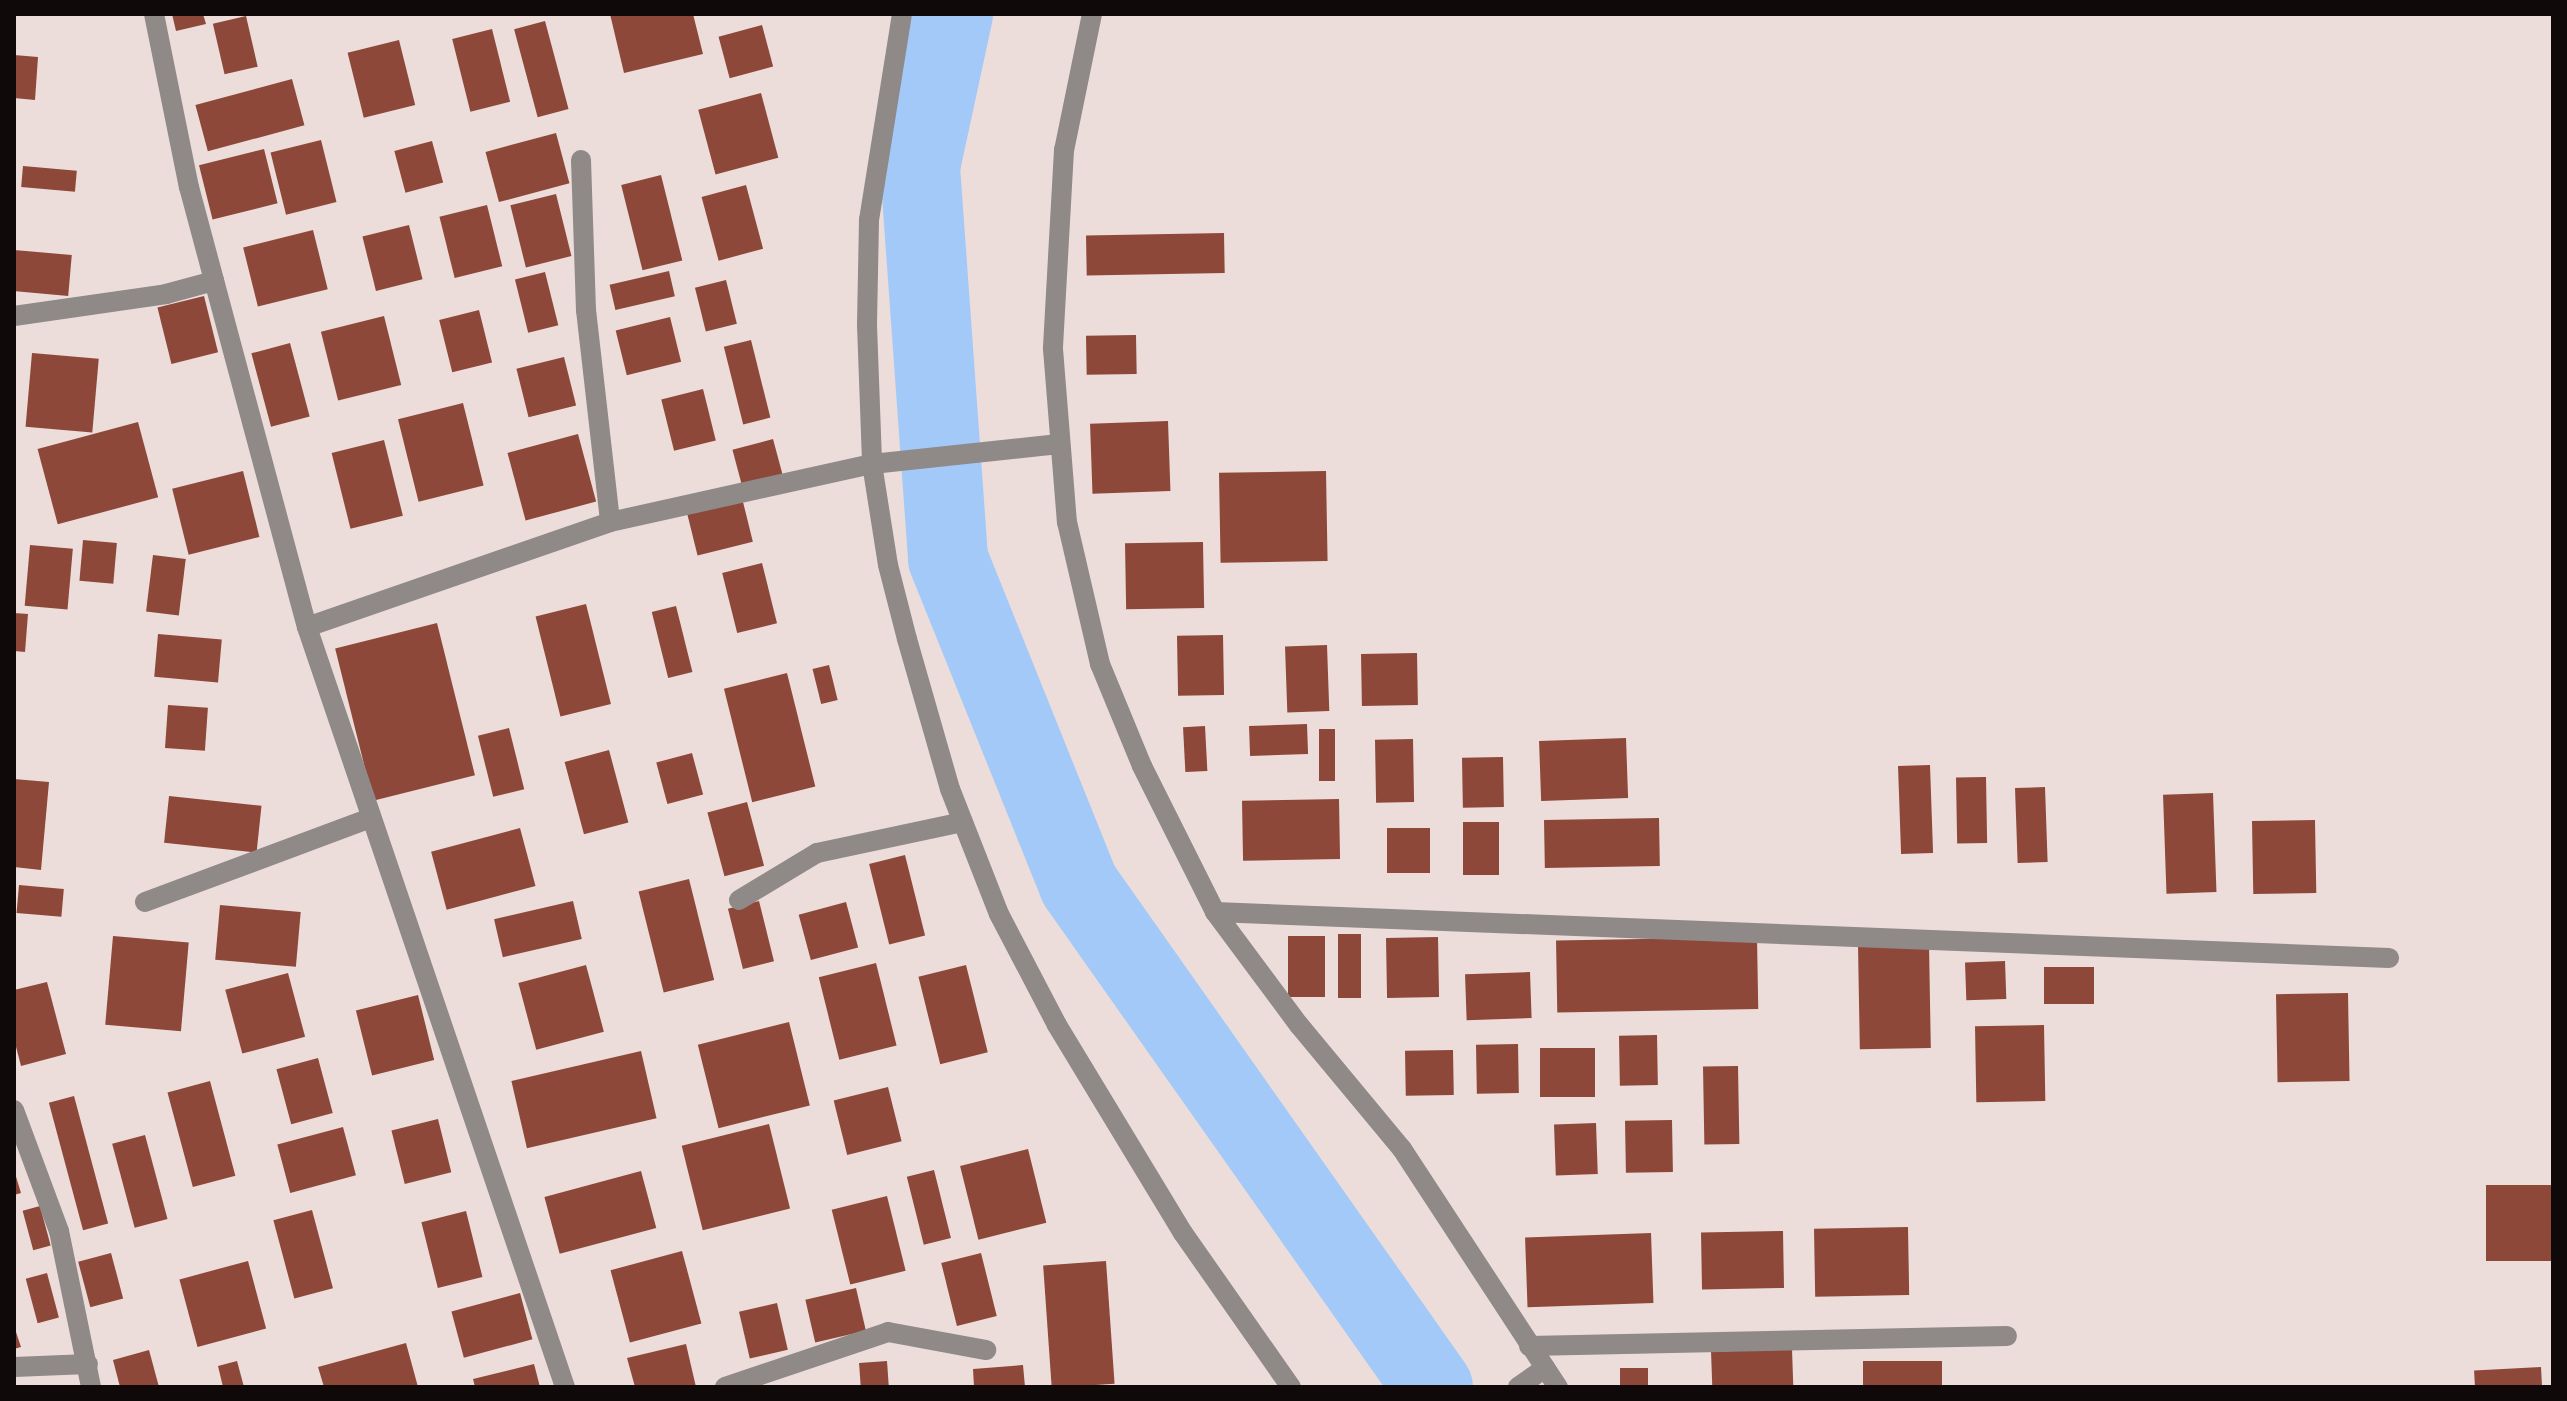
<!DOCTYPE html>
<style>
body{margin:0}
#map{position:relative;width:2567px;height:1401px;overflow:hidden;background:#ecddda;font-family:Cabin,sans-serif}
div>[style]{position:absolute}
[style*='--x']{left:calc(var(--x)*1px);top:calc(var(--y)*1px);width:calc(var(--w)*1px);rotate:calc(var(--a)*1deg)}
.river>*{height:80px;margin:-40px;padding:0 40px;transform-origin:40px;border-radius:40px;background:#a2c9f8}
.building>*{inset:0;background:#8d4839;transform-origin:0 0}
.minor>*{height:20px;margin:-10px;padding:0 10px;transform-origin:10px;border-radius:10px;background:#8f8988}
.tertiary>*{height:20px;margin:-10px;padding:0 10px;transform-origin:10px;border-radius:10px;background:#8f8988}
span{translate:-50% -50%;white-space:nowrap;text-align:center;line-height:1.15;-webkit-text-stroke:8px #ecddda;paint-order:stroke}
.frame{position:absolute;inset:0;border:16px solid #0f0a09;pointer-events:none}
</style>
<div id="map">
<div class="river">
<div style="--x:953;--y:14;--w:157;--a:102.2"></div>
<div style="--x:920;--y:167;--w:393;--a:85.9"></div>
<div style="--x:948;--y:559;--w:351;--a:68.1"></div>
<div style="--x:1079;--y:885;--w:614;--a:54.81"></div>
</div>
<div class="building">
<div style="clip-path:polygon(172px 14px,203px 14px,206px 24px,176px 31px)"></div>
<div style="clip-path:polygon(610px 14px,693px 14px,703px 54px,624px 73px)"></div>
<div style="left:246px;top:16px;width:52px;height:34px;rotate:77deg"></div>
<div style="left:545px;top:21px;width:91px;height:32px;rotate:75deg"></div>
<div style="left:762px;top:25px;width:43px;height:45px;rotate:75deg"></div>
<div style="left:492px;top:29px;width:75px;height:41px;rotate:76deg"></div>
<div style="left:399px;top:40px;width:67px;height:53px;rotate:76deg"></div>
<div style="clip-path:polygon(14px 55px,38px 57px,35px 100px,14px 98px)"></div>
<div style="left:292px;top:79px;width:48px;height:100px;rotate:75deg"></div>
<div style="left:761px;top:93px;width:67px;height:65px;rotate:75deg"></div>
<div style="left:556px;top:133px;width:52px;height:73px;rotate:75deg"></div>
<div style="left:321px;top:140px;width:64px;height:52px;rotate:76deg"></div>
<div style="left:432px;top:141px;width:43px;height:39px;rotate:75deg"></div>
<div style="left:264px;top:149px;width:56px;height:67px;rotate:76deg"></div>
<div style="left:23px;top:166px;width:54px;height:21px;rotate:5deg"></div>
<div style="left:661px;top:175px;width:88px;height:41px;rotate:76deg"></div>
<div style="left:746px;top:185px;width:66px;height:46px;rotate:75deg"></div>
<div style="left:556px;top:194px;width:64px;height:47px;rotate:76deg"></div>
<div style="left:487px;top:205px;width:63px;height:49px;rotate:76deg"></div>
<div style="left:409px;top:225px;width:56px;height:48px;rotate:76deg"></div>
<div style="left:313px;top:230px;width:61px;height:72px;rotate:76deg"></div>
<div style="left:1224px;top:233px;width:40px;height:138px;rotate:89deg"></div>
<div style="left:14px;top:250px;width:58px;height:41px;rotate:5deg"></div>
<div style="left:669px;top:271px;width:26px;height:61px;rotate:77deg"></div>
<div style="left:545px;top:272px;width:55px;height:31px;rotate:76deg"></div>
<div style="left:726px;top:280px;width:45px;height:32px;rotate:76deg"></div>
<div style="left:204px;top:296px;width:58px;height:48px;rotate:76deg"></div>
<div style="left:479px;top:310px;width:54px;height:41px;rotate:76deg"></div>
<div style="left:384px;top:316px;width:71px;height:65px;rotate:76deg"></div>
<div style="left:670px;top:317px;width:46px;height:56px;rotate:76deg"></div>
<div style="left:1136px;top:335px;width:39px;height:50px;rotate:89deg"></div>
<div style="left:751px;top:340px;width:80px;height:28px;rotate:76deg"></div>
<div style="left:290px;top:343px;width:76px;height:40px;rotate:75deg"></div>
<div style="left:32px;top:353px;width:67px;height:74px;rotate:5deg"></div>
<div style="left:564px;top:357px;width:50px;height:49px;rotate:76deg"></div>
<div style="left:703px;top:389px;width:53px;height:43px;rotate:76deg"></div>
<div style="left:463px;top:403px;width:85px;height:67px;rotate:76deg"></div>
<div style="left:1168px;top:421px;width:70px;height:78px;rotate:88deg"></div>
<div style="left:138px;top:422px;width:78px;height:104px;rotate:75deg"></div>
<div style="left:578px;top:434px;width:70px;height:73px;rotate:75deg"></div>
<div style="left:773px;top:439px;width:41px;height:42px;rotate:75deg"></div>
<div style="left:384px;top:440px;width:78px;height:54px;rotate:76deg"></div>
<div style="left:243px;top:471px;width:68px;height:73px;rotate:76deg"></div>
<div style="left:1326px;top:471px;width:90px;height:107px;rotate:89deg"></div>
<div style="left:742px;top:498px;width:45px;height:57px;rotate:76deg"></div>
<div style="left:83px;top:540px;width:34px;height:41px;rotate:5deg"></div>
<div style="left:1203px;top:542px;width:66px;height:78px;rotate:89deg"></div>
<div style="left:30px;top:545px;width:43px;height:61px;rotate:5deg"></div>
<div style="left:153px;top:555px;width:33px;height:57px;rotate:7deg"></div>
<div style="left:762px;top:563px;width:62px;height:41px;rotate:76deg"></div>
<div style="left:586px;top:604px;width:103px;height:52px;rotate:76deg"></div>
<div style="left:676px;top:606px;width:68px;height:25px;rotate:76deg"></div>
<div style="clip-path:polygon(14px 613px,28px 614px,25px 652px,14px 651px)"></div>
<div style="left:437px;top:623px;width:157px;height:105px;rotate:76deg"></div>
<div style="left:158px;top:634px;width:64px;height:43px;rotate:5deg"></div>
<div style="left:1223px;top:635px;width:60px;height:46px;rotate:89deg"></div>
<div style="left:1327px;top:645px;width:66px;height:42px;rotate:88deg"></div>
<div style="left:1417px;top:653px;width:52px;height:56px;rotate:89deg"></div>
<div style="left:829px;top:665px;width:36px;height:17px;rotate:76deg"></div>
<div style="left:787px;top:673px;width:117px;height:65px;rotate:76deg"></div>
<div style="left:168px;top:705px;width:40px;height:43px;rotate:4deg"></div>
<div style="left:1307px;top:724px;width:30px;height:58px;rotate:88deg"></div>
<div style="left:1205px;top:726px;width:45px;height:22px;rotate:87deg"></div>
<div style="left:509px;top:728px;width:63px;height:32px;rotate:76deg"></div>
<div style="left:1319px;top:729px;width:16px;height:52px"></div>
<div style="left:1626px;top:738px;width:60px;height:87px;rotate:88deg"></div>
<div style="left:1413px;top:739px;width:63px;height:38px;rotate:89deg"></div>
<div style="left:609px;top:750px;width:75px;height:46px;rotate:75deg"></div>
<div style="left:692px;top:753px;width:43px;height:37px;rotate:75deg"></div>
<div style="left:1503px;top:757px;width:50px;height:41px;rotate:89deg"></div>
<div style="left:1930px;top:765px;width:88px;height:32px;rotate:88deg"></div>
<div style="left:1986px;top:777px;width:66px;height:30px;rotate:89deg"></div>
<div style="clip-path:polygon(14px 779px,49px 782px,41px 870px,14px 867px)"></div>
<div style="left:2045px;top:787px;width:75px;height:30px;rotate:88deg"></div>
<div style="left:2213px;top:793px;width:99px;height:50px;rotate:88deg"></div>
<div style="left:169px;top:796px;width:93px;height:47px;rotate:6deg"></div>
<div style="left:1339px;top:799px;width:60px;height:97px;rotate:89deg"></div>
<div style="left:747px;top:802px;width:66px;height:41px;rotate:75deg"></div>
<div style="left:1659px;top:818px;width:48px;height:115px;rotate:89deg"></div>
<div style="left:2315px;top:820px;width:73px;height:63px;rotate:89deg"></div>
<div style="left:1463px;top:822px;width:36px;height:53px"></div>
<div style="left:520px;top:828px;width:60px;height:92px;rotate:75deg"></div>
<div style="left:1387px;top:828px;width:43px;height:45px"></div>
<div style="left:905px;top:855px;width:83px;height:37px;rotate:76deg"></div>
<div style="left:689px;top:879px;width:104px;height:52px;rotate:76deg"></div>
<div style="left:19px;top:885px;width:45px;height:28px;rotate:5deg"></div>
<div style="left:573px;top:901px;width:39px;height:81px;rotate:77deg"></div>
<div style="left:759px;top:901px;width:62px;height:32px;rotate:76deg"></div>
<div style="left:846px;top:902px;width:47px;height:49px;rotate:75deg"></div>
<div style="left:220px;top:905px;width:81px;height:55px;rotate:5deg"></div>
<div style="left:1338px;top:934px;width:23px;height:64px"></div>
<div style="left:113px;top:936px;width:76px;height:89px;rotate:5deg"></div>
<div style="left:1288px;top:936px;width:37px;height:61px"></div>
<div style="left:1438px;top:937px;width:60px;height:52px;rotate:89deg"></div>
<div style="left:1757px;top:937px;width:72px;height:201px;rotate:89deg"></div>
<div style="left:1929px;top:944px;width:104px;height:71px;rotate:89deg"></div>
<div style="left:2005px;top:961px;width:38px;height:40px;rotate:88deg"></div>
<div style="left:876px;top:963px;width:85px;height:59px;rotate:76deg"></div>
<div style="left:586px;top:965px;width:69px;height:70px;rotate:75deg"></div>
<div style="left:966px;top:965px;width:90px;height:49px;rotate:76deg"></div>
<div style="left:2044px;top:967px;width:50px;height:37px"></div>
<div style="left:1530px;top:972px;width:46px;height:65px;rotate:88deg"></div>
<div style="left:288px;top:973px;width:66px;height:65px;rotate:75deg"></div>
<div style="clip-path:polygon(47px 982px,66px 1054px,21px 1066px,14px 1039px,14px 990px)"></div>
<div style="left:2348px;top:993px;width:88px;height:72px;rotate:89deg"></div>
<div style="left:418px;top:995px;width:67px;height:64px;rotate:76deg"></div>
<div style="left:789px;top:1022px;width:86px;height:94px;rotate:76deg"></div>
<div style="left:2044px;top:1025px;width:76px;height:69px;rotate:89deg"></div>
<div style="left:1657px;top:1035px;width:50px;height:38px;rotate:89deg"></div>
<div style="left:1518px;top:1044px;width:49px;height:42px;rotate:89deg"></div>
<div style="left:1595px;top:1048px;width:49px;height:55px;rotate:90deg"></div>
<div style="left:1453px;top:1050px;width:45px;height:48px;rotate:89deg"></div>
<div style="left:641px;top:1051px;width:69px;height:133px;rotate:77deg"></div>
<div style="left:318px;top:1058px;width:57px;height:43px;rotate:75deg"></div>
<div style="left:1738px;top:1066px;width:78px;height:35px;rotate:89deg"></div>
<div style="left:210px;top:1081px;width:98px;height:44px;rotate:75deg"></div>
<div style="left:888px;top:1087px;width:56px;height:56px;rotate:76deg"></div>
<div style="left:74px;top:1096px;width:132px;height:26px;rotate:75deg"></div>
<div style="left:438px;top:1119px;width:55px;height:48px;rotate:76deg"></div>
<div style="left:1672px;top:1120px;width:52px;height:47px;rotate:89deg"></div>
<div style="left:1596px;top:1123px;width:51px;height:42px;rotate:88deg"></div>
<div style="left:769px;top:1124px;width:87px;height:90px;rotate:76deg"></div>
<div style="left:343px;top:1127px;width:50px;height:68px;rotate:75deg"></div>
<div style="left:145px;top:1135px;width:87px;height:34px;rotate:75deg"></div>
<div style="left:1028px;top:1149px;width:76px;height:70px;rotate:76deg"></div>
<div style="clip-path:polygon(14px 1170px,21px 1193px,14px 1195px)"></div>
<div style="left:934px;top:1170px;width:70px;height:28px;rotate:76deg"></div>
<div style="left:641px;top:1171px;width:59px;height:100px;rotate:75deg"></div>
<div style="left:2553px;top:1185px;width:76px;height:67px;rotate:90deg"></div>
<div style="left:887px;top:1196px;width:77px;height:57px;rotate:76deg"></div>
<div style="left:40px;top:1206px;width:41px;height:18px;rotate:75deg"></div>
<div style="left:312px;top:1210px;width:81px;height:40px;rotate:75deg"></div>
<div style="left:466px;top:1211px;width:68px;height:46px;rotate:76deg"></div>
<div style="left:1908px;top:1227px;width:68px;height:94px;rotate:89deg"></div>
<div style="left:1783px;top:1231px;width:57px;height:82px;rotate:89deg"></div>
<div style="left:1651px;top:1233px;width:70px;height:126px;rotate:88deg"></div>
<div style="left:682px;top:1251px;width:75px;height:74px;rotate:75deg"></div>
<div style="left:111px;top:1253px;width:47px;height:34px;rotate:75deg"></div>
<div style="left:981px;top:1253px;width:65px;height:41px;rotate:76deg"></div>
<div style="left:248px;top:1261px;width:70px;height:71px;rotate:75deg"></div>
<div style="left:1106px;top:1261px;width:123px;height:63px;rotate:86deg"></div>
<div style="left:47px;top:1273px;width:46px;height:22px;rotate:75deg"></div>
<div style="left:856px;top:1288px;width:44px;height:52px;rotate:77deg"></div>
<div style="left:520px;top:1293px;width:48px;height:71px;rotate:75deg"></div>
<div style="left:777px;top:1303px;width:48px;height:39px;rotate:77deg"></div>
<div style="clip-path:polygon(14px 1326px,21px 1347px,14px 1349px)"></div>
<div style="clip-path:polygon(406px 1343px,418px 1387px,324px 1387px,318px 1367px)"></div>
<div style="clip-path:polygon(686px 1344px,696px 1387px,635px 1387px,627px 1358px)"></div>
<div style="left:1792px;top:1349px;width:38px;height:81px;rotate:88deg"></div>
<div style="clip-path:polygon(149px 1350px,159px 1387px,120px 1387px,113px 1360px)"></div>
<div style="clip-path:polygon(237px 1361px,244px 1387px,223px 1387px,218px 1366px)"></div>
<div style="left:887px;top:1361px;width:26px;height:28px;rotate:86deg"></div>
<div style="left:1942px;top:1361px;width:26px;height:79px;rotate:90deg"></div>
<div style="clip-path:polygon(534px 1364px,540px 1387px,475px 1387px,473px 1379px)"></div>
<div style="clip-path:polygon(1023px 1365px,1025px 1387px,974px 1387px,973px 1369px)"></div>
<div style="left:2541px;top:1367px;width:20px;height:67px;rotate:87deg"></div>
<div style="left:1620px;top:1368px;width:28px;height:19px"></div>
</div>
<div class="minor">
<div style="--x:902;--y:14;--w:209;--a:99.1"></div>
<div style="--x:869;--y:220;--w:105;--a:91.1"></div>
<div style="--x:867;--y:325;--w:139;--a:87.9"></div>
<div style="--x:872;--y:464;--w:102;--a:81"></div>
<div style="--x:888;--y:565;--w:76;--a:75.6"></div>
<div style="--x:907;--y:639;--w:156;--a:74"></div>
<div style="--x:950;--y:789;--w:134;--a:68.6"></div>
<div style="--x:999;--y:914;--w:125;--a:62.4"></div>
<div style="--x:1057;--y:1025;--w:243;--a:58.8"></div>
<div style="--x:1183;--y:1233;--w:188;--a:55"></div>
<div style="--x:581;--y:160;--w:150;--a:88.1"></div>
<div style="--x:586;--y:310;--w:213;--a:83.5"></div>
<div style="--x:14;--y:316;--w:154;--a:-8.2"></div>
<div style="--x:166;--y:294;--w:50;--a:-15.2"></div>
<div style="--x:307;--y:627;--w:321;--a:-19.1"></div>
<div style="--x:610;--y:522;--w:268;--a:-12.5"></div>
<div style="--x:872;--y:464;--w:188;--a:-6.1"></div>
<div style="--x:739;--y:900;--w:91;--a:-31.1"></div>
<div style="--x:817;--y:853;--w:149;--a:-12"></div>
<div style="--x:145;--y:902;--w:241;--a:-20.4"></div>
<div style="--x:1215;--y:912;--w:1175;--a:2.24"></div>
<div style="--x:14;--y:1110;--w:129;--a:69.6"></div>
<div style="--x:59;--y:1231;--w:159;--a:78.4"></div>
<div style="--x:1529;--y:1346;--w:478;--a:-1.2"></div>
<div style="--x:14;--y:1367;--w:74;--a:-2.3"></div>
<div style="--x:725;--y:1387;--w:172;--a:-18.6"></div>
<div style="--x:888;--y:1332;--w:100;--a:10.4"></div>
<div style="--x:1518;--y:1387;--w:33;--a:-35"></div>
</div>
<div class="tertiary">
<div style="--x:154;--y:14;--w:177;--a:78.6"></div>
<div style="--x:189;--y:187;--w:456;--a:75"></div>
<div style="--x:307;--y:627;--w:803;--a:71.25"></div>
<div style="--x:1092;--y:14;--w:139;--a:101.6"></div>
<div style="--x:1064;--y:150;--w:199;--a:93.2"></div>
<div style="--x:1053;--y:349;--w:174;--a:85.4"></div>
<div style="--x:1067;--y:522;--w:146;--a:76.9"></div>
<div style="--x:1100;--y:664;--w:110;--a:67.6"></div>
<div style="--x:1142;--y:766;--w:163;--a:63.4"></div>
<div style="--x:1215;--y:912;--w:141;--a:53.4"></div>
<div style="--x:1299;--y:1025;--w:161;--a:50.3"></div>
<div style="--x:1402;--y:1149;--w:285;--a:56.8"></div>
</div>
<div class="frame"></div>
</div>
